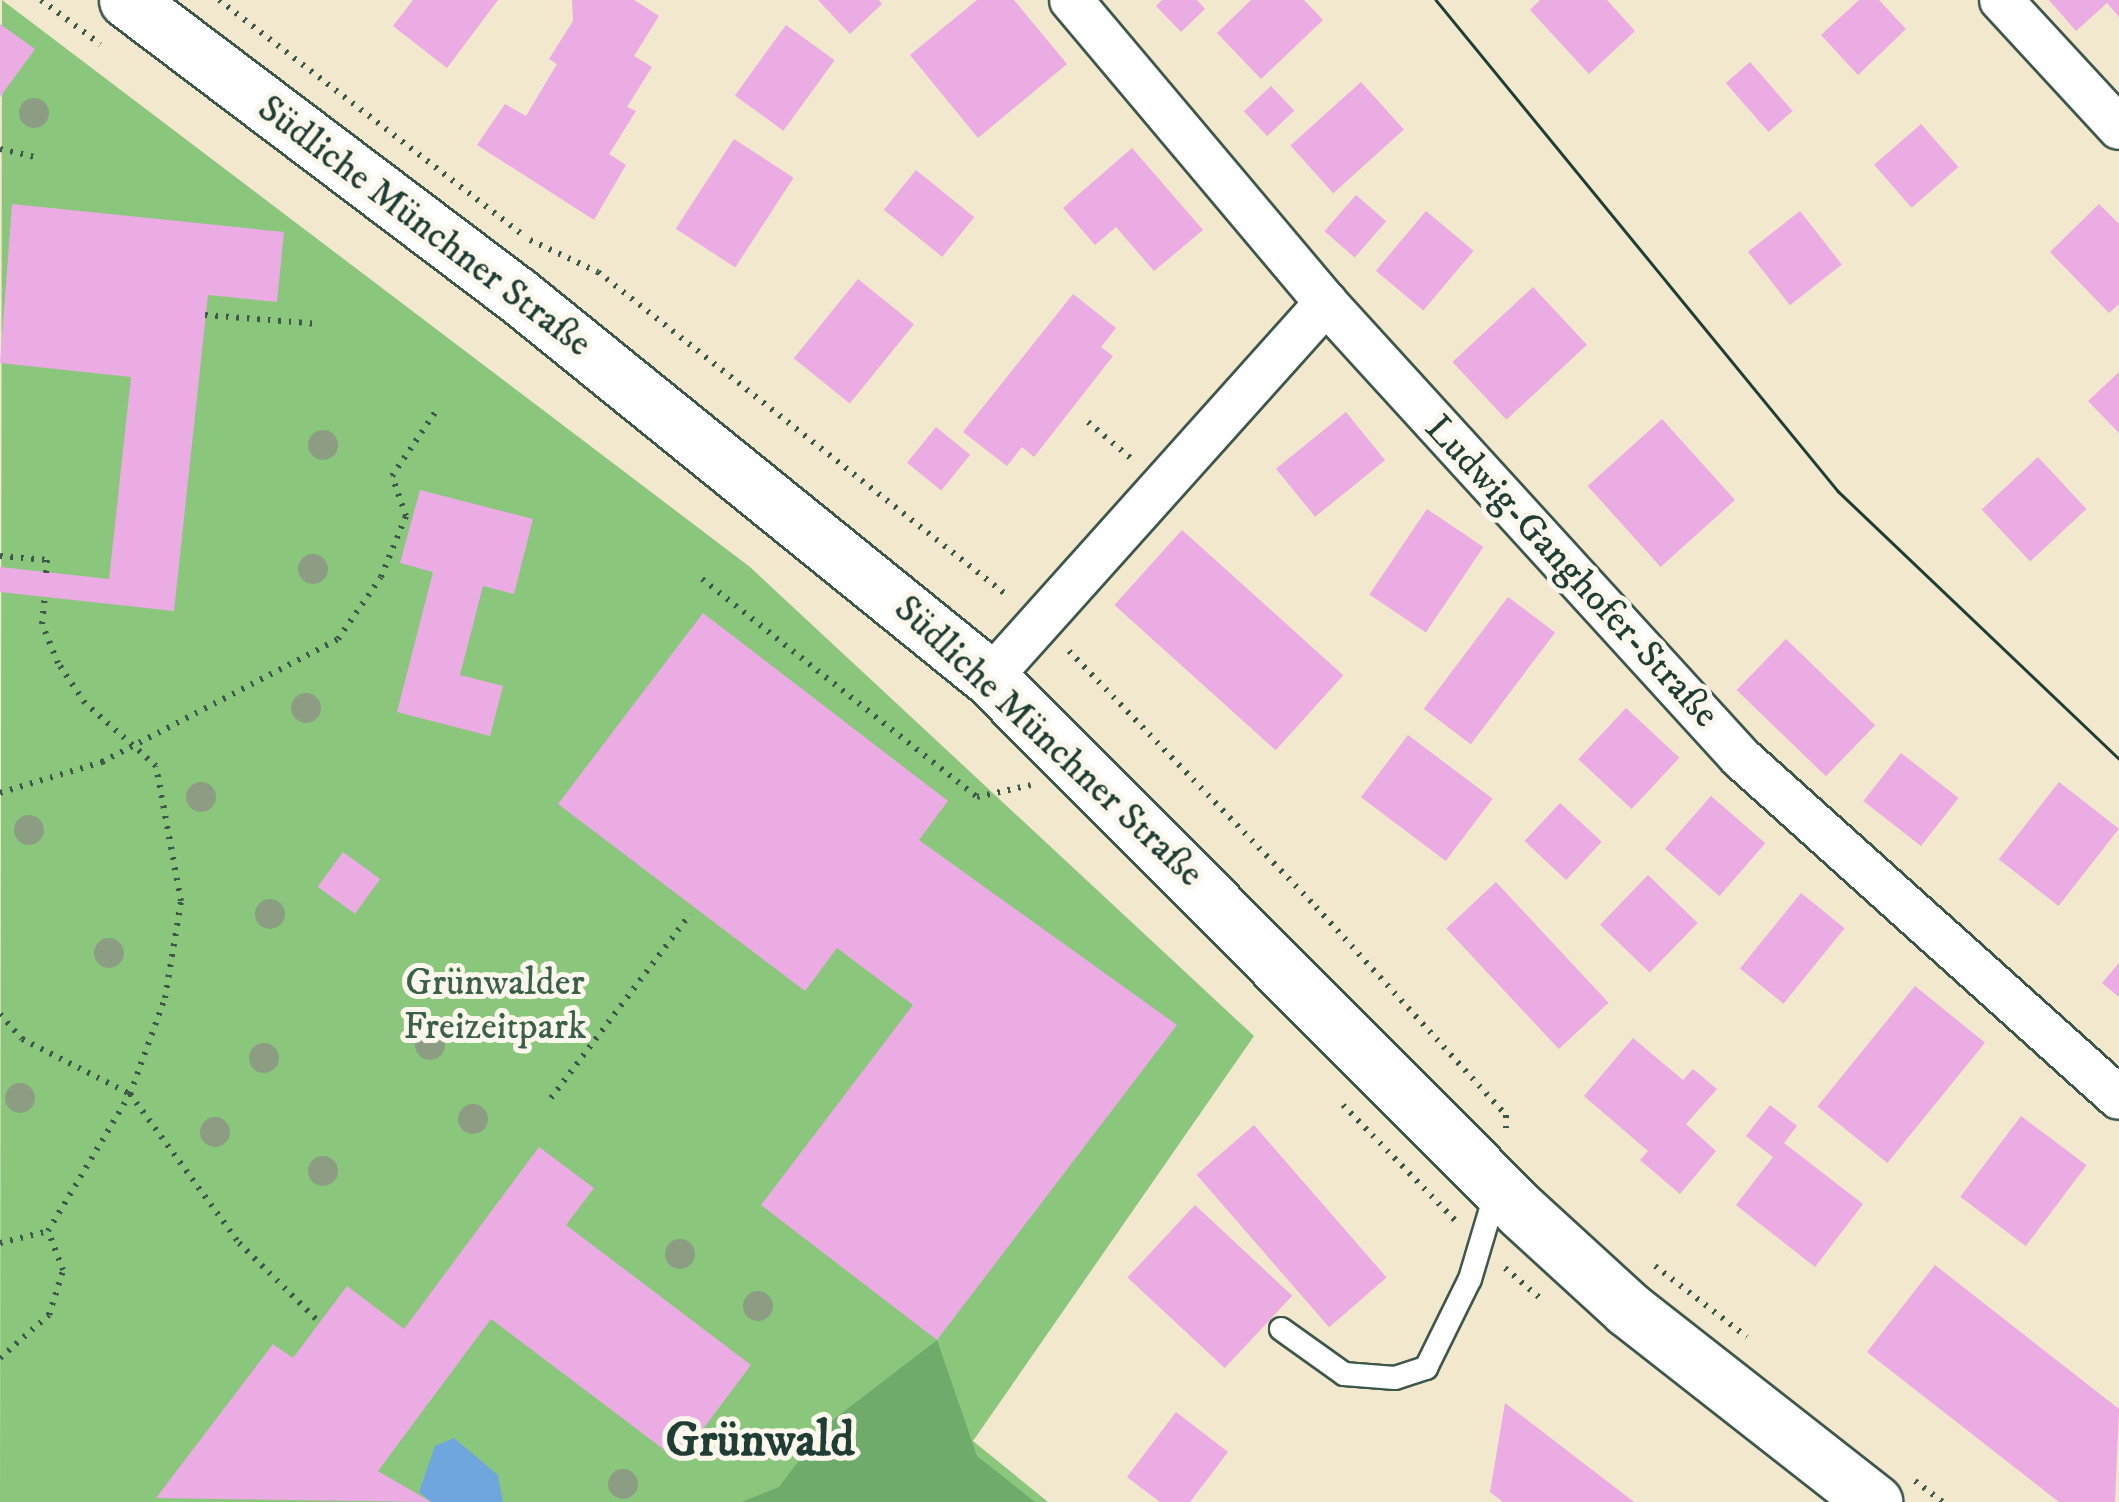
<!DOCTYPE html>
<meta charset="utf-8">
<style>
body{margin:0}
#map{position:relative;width:2119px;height:1502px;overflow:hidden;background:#f1e8ce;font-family:"IM FELL DW Pica",serif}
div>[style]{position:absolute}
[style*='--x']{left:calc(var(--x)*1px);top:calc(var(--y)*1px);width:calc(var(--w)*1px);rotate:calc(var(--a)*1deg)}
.green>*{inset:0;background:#8ac77d}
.forest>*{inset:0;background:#6fac6c}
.water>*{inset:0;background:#6fa6dd}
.building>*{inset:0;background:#ebabe3;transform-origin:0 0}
.path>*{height:6px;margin-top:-3px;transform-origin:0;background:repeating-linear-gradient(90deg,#3e574b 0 2.5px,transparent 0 10.5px)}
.roads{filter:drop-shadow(2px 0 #3e574b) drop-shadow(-2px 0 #3e574b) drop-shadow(0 2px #3e574b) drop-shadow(0 -2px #3e574b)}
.service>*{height:22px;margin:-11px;padding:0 11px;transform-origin:11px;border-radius:11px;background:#fff}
.minor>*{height:42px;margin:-21px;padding:0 21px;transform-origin:21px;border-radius:21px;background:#fff}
.secondary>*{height:55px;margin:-27.5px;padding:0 27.5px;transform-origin:27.5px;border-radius:27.5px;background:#fff}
.tram>*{height:2.5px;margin:-1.25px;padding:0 1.25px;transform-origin:1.25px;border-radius:1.25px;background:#1f3d34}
.trees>*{width:30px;height:30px;margin:-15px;border-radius:50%;background:#8c9d83}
span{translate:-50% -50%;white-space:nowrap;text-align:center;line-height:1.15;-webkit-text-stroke:10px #fbf7ec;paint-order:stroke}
.street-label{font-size:38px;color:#1f3d34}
.park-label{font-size:38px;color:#3a6046}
.district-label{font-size:48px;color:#1f3d34;font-weight:700}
</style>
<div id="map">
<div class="green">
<div style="clip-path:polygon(2px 0,750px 567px,1254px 1036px,973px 1441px,1048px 1502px,0 1502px)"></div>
</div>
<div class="forest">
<div style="clip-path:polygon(937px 1340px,977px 1456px,1035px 1502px,741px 1502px,779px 1487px,825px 1426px)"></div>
</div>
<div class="water">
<div style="clip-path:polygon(454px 1438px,498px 1475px,503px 1502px,431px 1502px,419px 1492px,435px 1446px)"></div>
</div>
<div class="building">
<div style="clip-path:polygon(413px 0,498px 0,447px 68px,393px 26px)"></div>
<div style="clip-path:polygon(572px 0,634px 0,659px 16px,634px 56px,652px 67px,627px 107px,636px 111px,609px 154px,626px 165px,594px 220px,477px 145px,505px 104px,526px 116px,557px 64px,549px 59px,573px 21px)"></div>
<div style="clip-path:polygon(818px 0,879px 0,882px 4px,850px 34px)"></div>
<div style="clip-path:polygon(977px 0,1014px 0,1067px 64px,978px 138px,910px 55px)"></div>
<div style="clip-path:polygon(1162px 0,1197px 0,1205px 9px,1181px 32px,1156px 6px)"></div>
<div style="clip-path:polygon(1251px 0,1304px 0,1323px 20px,1261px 79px,1217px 33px)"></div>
<div style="clip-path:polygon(1540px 0,1607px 0,1635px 31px,1589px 74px,1530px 10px)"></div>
<div style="clip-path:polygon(1859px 0,1879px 0,1906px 29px,1858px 75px,1821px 35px)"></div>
<div style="clip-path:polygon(2049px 0,2119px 0,2119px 17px,2107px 3px,2076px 31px)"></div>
<div style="clip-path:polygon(0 24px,35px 49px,0 97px)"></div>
<div style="left:786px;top:25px;width:60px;height:87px;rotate:36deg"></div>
<div style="left:1750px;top:62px;width:65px;height:32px;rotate:49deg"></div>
<div style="left:1361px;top:82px;width:64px;height:95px;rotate:48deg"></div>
<div style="left:1271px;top:86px;width:34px;height:37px;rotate:47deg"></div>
<div style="left:1921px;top:124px;width:57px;height:62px;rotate:49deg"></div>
<div style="left:734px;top:139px;width:71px;height:107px;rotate:33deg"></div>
<div style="clip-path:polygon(1132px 148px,1203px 230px,1154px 271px,1116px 227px,1095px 245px,1063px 208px)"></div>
<div style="left:916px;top:170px;width:75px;height:51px;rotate:39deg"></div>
<div style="left:1356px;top:195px;width:40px;height:48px;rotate:41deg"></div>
<div style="clip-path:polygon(12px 204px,284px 232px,277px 302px,208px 295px,174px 611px,0 592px,0 567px,109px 579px,131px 377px,0 363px)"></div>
<div style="clip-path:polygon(2099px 204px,2119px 224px,2119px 304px,2109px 313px,2050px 252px)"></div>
<div style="left:1426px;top:211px;width:62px;height:78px;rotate:40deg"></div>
<div style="left:1800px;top:211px;width:68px;height:66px;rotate:52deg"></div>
<div style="left:858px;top:279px;width:72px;height:102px;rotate:39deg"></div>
<div style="left:1533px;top:287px;width:79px;height:110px;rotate:47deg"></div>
<div style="clip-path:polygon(1073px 294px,1116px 328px,1101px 347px,1113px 356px,1034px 457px,1022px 447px,1007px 466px,963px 432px)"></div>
<div style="clip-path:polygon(2119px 372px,2119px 433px,2088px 401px)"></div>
<div style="left:1346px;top:412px;width:62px;height:90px;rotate:51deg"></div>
<div style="left:1662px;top:419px;width:109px;height:100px;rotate:48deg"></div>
<div style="left:936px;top:427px;width:44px;height:46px;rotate:39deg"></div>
<div style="left:2038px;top:457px;width:71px;height:77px;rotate:47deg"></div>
<div style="clip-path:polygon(420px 490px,533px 519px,514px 594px,483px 586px,460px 675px,503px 686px,490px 736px,397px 712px,433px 572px,400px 563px)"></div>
<div style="left:1427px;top:509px;width:68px;height:103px;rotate:34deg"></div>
<div style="left:1182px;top:530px;width:217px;height:101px;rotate:42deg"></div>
<div style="left:1508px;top:597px;width:59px;height:140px;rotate:37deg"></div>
<div style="clip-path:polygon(703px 613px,948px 801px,919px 840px,1177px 1025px,937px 1340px,761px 1205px,913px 1005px,837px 948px,805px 991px,558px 804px)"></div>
<div style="left:1786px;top:639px;width:124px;height:71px;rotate:44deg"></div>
<div style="left:1626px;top:708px;width:73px;height:70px;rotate:43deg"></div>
<div style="left:1408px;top:735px;width:106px;height:78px;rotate:37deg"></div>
<div style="left:1901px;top:753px;width:73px;height:61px;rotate:38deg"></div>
<div style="left:2059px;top:782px;width:76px;height:98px;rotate:38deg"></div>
<div style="left:1711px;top:796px;width:72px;height:70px;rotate:41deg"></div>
<div style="left:1560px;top:803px;width:57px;height:52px;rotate:43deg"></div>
<div style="left:343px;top:852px;width:46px;height:43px;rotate:36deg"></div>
<div style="left:1648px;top:875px;width:69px;height:69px;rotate:44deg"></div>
<div style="left:1496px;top:882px;width:165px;height:68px;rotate:47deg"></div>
<div style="left:1801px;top:893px;width:56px;height:97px;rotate:39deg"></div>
<div style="clip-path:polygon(2119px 963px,2119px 997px,2102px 983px)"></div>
<div style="left:1915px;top:986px;width:90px;height:155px;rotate:39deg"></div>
<div style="clip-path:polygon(1633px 1038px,1683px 1080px,1693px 1069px,1717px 1089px,1686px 1124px,1716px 1151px,1680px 1194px,1640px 1160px,1648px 1151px,1584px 1096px)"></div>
<div style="clip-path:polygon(1770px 1105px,1797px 1126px,1784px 1143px,1863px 1204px,1815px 1267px,1736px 1205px,1773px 1157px,1746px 1136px)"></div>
<div style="left:2021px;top:1116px;width:82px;height:101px;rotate:37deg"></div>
<div style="left:1254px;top:1125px;width:202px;height:76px;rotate:49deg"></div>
<div style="clip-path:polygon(539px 1147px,594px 1188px,566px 1225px,751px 1365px,679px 1461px,491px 1319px,378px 1471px,431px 1502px,156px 1498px,273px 1344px,293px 1358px,347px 1286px,404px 1329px)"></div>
<div style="left:1195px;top:1205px;width:133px;height:99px;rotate:43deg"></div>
<div style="clip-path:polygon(1935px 1265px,2119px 1409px,2115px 1502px,2059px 1502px,1867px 1352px)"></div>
<div style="clip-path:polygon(1505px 1403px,1634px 1502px,1503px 1502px,1490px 1492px)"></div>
<div style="clip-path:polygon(1176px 1412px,1228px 1452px,1190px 1502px,1160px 1502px,1127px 1477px)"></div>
</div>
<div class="path">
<div style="--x:41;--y:0;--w:74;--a:36.7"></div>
<div style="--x:219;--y:0;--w:384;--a:37.7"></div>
<div style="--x:0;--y:149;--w:36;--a:13"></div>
<div style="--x:530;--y:240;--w:75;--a:25.2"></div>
<div style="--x:598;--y:272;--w:523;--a:38.32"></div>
<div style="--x:205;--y:315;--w:114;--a:4.5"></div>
<div style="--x:1088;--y:422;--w:60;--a:40.3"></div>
<div style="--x:0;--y:556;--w:47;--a:4.9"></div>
<div style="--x:47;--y:560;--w:13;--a:94"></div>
<div style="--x:702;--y:579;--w:351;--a:38.4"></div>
<div style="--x:977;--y:797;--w:55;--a:-12.5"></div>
<div style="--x:1069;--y:651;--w:356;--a:46"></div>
<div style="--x:1316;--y:907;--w:282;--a:47.6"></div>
<div style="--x:1506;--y:1115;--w:15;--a:90"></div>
<div style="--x:0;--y:793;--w:107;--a:-16.9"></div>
<div style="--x:102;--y:762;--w:266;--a:-27.5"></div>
<div style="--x:338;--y:639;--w:75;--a:-55.3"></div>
<div style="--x:381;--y:577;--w:66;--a:-67.7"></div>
<div style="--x:406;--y:516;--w:42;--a:-109.3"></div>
<div style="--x:392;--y:476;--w:82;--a:-55.9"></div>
<div style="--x:0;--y:1014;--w:33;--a:49"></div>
<div style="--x:22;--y:1039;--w:121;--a:27"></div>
<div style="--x:130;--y:1094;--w:185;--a:53.8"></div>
<div style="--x:239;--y:1243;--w:112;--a:44.6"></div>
<div style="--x:551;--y:1098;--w:231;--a:-52.9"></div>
<div style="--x:1343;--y:1105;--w:162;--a:45.8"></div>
<div style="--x:0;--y:1243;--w:49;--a:-14"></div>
<div style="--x:1655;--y:1266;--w:116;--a:37.7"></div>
<div style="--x:1505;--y:1268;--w:48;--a:40.7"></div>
<div style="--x:0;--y:1358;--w:65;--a:-41.3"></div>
<div style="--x:49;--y:1315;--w:47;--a:-72.7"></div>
<div style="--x:63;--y:1270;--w:42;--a:-111"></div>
<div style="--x:48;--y:1231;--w:160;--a:-59.1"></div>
<div style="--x:130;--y:1094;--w:102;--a:-70"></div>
<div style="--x:165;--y:998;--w:98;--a:-80.6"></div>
<div style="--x:181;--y:901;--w:137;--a:-100.5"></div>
<div style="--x:156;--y:766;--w:95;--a:-138.4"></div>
<div style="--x:85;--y:703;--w:48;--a:-124"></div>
<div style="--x:58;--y:663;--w:42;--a:-112.3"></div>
<div style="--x:42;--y:624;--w:27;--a:-84"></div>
<div style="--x:1915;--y:1481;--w:35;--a:37"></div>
</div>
<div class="roads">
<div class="service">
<div style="--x:1281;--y:1329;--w:77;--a:35.5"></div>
<div style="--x:1344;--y:1374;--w:51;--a:4.5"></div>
<div style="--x:1395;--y:1378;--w:33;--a:-18"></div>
<div style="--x:1426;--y:1368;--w:99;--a:-63.7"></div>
<div style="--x:1470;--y:1279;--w:91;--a:-73.4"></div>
</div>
<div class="minor">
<div style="--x:1071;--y:0;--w:396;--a:49.9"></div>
<div style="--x:1326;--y:303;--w:616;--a:47.63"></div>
<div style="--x:1741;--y:758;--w:508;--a:41.97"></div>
<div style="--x:2001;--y:0;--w:174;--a:47.3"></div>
<div style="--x:990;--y:678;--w:504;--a:-48.14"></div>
</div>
<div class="secondary">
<div style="--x:127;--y:0;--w:488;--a:37.1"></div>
<div style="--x:516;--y:294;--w:610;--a:39.01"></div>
<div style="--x:990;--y:678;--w:752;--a:45.11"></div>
<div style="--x:1521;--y:1211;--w:145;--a:42.5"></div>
<div style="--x:1628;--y:1309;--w:313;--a:38.1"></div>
</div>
</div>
<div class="tram">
<div style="--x:1436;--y:0;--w:635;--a:50.69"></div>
<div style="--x:1838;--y:491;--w:388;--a:43.6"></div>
</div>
<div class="trees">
<div style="left:34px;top:113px"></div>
<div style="left:323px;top:445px"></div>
<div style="left:313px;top:569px"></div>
<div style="left:306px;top:708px"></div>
<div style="left:201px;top:797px"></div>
<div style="left:29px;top:830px"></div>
<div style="left:270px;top:914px"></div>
<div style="left:109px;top:953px"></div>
<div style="left:430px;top:1045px"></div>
<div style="left:264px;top:1058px"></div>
<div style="left:20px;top:1098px"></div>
<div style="left:473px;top:1119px"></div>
<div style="left:215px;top:1132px"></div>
<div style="left:323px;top:1171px"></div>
<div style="left:680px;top:1254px"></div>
<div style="left:758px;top:1306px"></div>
<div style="left:623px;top:1484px"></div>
</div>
<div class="street-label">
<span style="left:424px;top:227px;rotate:37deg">Südliche Münchner Straße</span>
<span style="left:1571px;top:572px;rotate:47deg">Ludwig-Ganghofer-Straße</span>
<span style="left:1048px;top:742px;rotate:43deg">Südliche Münchner Straße</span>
</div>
<div class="park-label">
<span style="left:495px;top:1006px">Grünwalder<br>Freizeitpark</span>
</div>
<div class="district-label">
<span style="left:760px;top:1442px">Grünwald</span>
</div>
</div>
